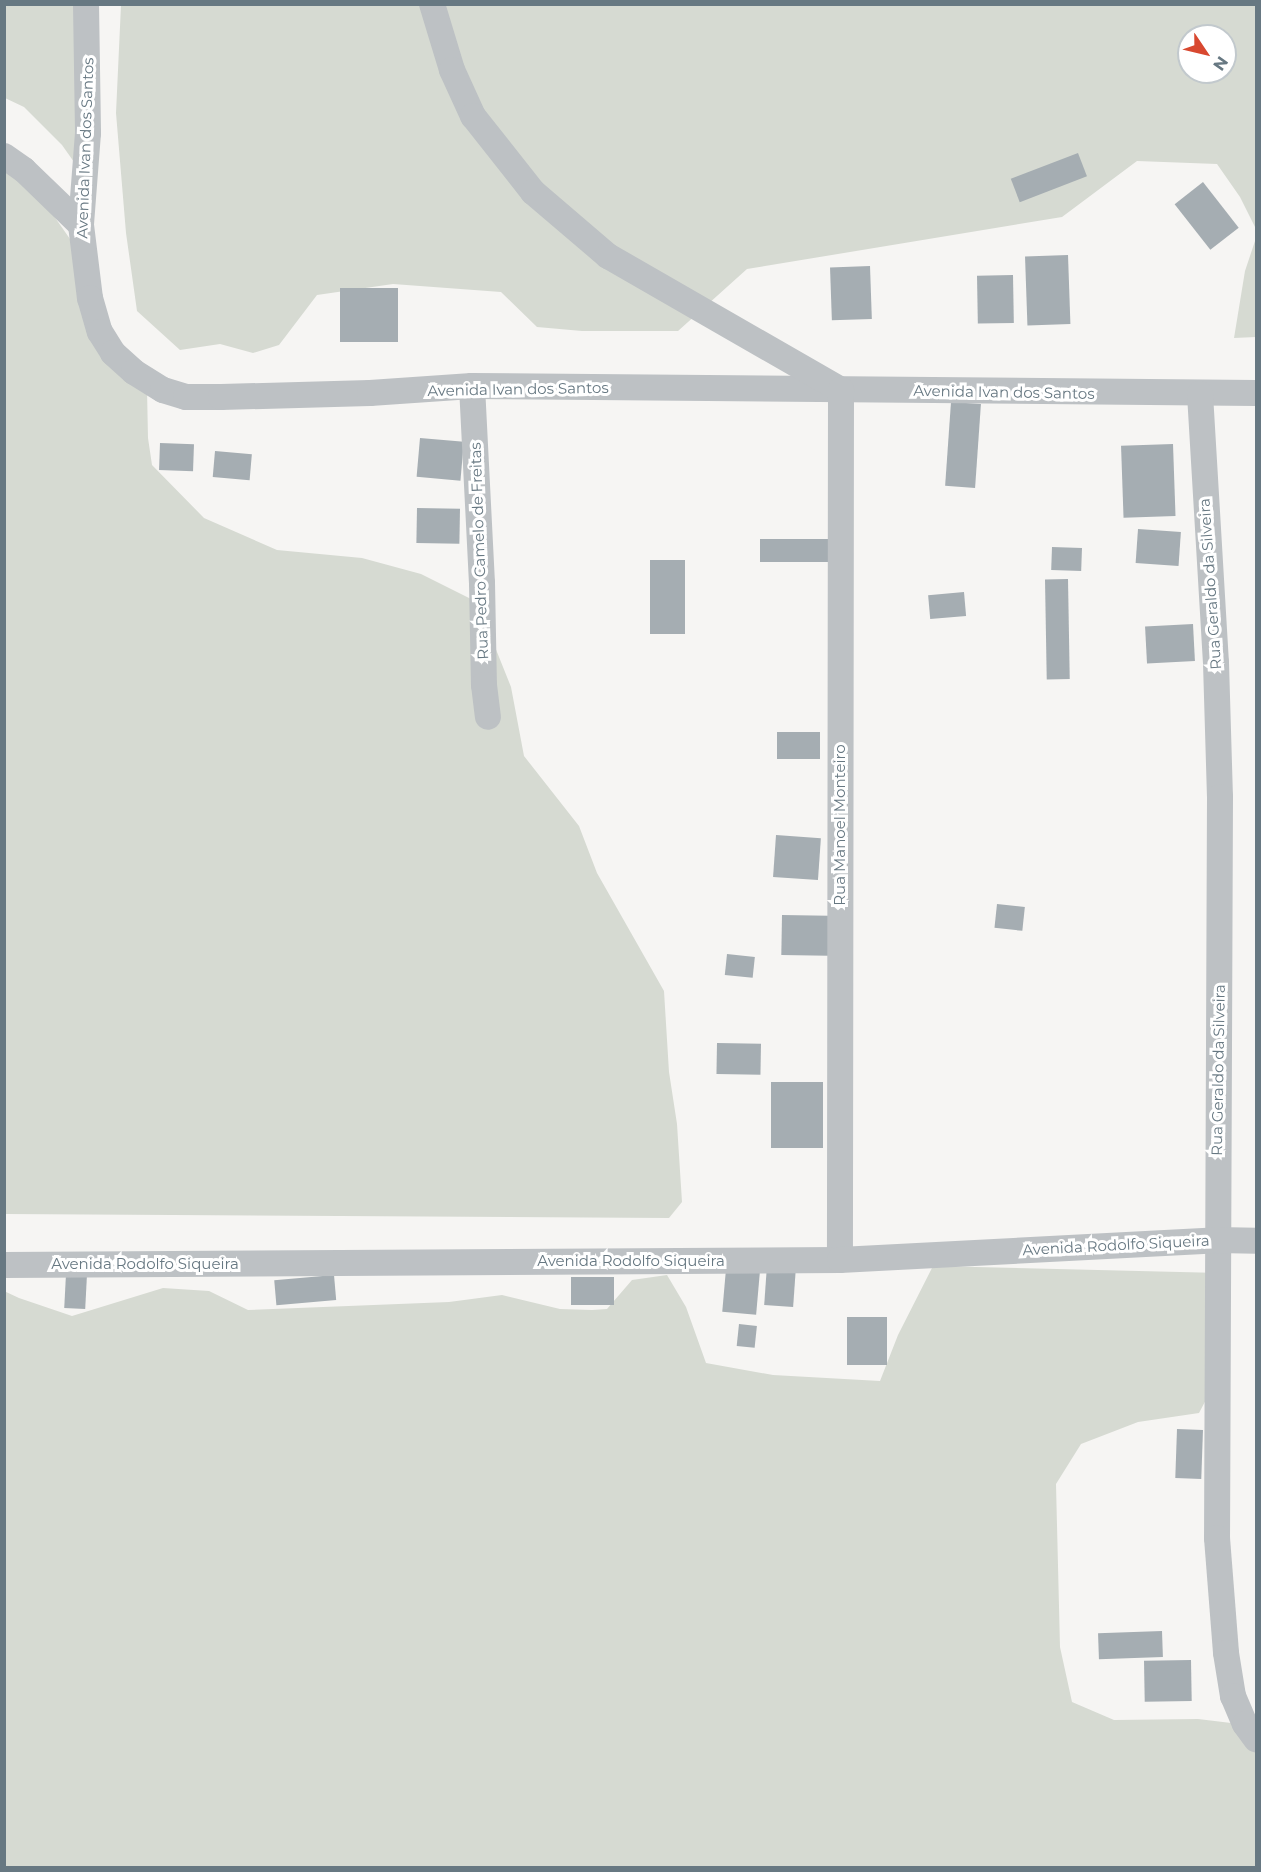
<!DOCTYPE html>
<style>
body{margin:0}
#map{position:relative;width:1261px;height:1872px;overflow:hidden;background:#f6f5f3;font-family:Montserrat,sans-serif}
div>[style]{position:absolute}
[style*='--x']{left:calc(var(--x)*1px);top:calc(var(--y)*1px);width:calc(var(--w)*1px);rotate:calc(var(--a)*1deg)}
.green>*{inset:0;background:#d6dad2}
.building>*{inset:0;background:#a5adb2;transform-origin:0 0}
.minor>*{height:26px;margin:-13px;padding:0 13px;transform-origin:13px;border-radius:13px;background:#bdc1c4}
span{translate:-50% -50%;white-space:nowrap;text-align:center;line-height:1.15;-webkit-text-stroke:6px #fff;paint-order:stroke}
.street-label{font-size:15px;color:#677882}
.frame{position:absolute;inset:0;border:6px solid #677882;pointer-events:none}
.north{position:absolute;left:1177px;top:24px;width:60px;height:60px;box-sizing:border-box;background:#fff;border:2px solid #c2c9cd;border-radius:50%;rotate:125deg;font-size:16px;font-weight:700;line-height:24px;text-align:center;color:#677882}
.north::after{content:'';display:block;margin:auto;width:21px;height:27px;background:#d84830;clip-path:polygon(50% 0,100% 100%,50% 72%,0 100%)}
</style>
<div id="map">
<div class="green">
<div style="clip-path:polygon(5px 5px,84px 5px,86px 179px,62px 145px,24px 107px,5px 98px)"></div>
<div style="clip-path:polygon(evenodd,121px 5px,1256px 5px,1256px 229px,1240px 197px,1217px 164px,1137px 161px,1062px 217px,747px 269px,678px 331px,582px 331px,537px 327px,501px 292px,393px 284px,317px 295px,279px 345px,253px 353px,220px 344px,180px 350px,137px 311px,126px 233px,116px 113px,121px 5px,1189px 36px,1225px 36px,1225px 72px,1189px 72px,1189px 36px)"></div>
<div style="clip-path:polygon(5px 146px,77px 249px,103px 321px,147px 389px,148px 438px,152px 465px,204px 518px,277px 550px,362px 558px,421px 574px,477px 602px,511px 687px,524px 756px,579px 826px,597px 873px,664px 991px,669px 1072px,677px 1124px,682px 1202px,669px 1218px,5px 1214px)"></div>
<div style="clip-path:polygon(1256px 238px,1256px 337px,1234px 338px,1245px 271px)"></div>
<div style="clip-path:polygon(933px 1266px,1221px 1273px,1218px 1377px,1199px 1413px,1138px 1422px,1081px 1444px,1056px 1484px,1060px 1647px,1072px 1702px,1114px 1720px,1198px 1719px,1256px 1726px,1256px 1867px,5px 1867px,4px 1291px,19px 1298px,72px 1316px,163px 1288px,209px 1291px,248px 1310px,449px 1302px,502px 1295px,560px 1309px,592px 1310px,607px 1309px,632px 1280px,667px 1275px,686px 1307px,706px 1363px,773px 1375px,880px 1381px,898px 1335px)"></div>
</div>
<div class="building">
<div style="left:1078px;top:153px;width:25px;height:72px;rotate:69deg"></div>
<div style="left:1203px;top:182px;width:58px;height:36px;rotate:52deg"></div>
<div style="left:1068px;top:255px;width:69px;height:43px;rotate:88deg"></div>
<div style="left:870px;top:266px;width:53px;height:40px;rotate:88deg"></div>
<div style="left:1013px;top:275px;width:48px;height:36px;rotate:89deg"></div>
<div style="left:340px;top:288px;width:58px;height:54px"></div>
<div style="left:951px;top:402px;width:30px;height:84px;rotate:4deg"></div>
<div style="left:420px;top:438px;width:44px;height:39px;rotate:5deg"></div>
<div style="left:160px;top:443px;width:34px;height:27px;rotate:2deg"></div>
<div style="left:1173px;top:444px;width:72px;height:52px;rotate:88deg"></div>
<div style="left:215px;top:451px;width:37px;height:26px;rotate:5deg"></div>
<div style="left:417px;top:508px;width:43px;height:35px;rotate:1deg"></div>
<div style="left:1138px;top:529px;width:43px;height:34px;rotate:4deg"></div>
<div style="left:760px;top:539px;width:69px;height:23px"></div>
<div style="left:1052px;top:547px;width:30px;height:23px;rotate:2deg"></div>
<div style="left:650px;top:560px;width:35px;height:74px"></div>
<div style="left:1068px;top:579px;width:100px;height:23px;rotate:89deg"></div>
<div style="left:964px;top:592px;width:24px;height:36px;rotate:85deg"></div>
<div style="left:1193px;top:624px;width:37px;height:48px;rotate:87deg"></div>
<div style="left:777px;top:732px;width:43px;height:27px"></div>
<div style="left:776px;top:835px;width:45px;height:42px;rotate:4deg"></div>
<div style="left:997px;top:904px;width:28px;height:24px;rotate:6deg"></div>
<div style="left:782px;top:915px;width:47px;height:40px;rotate:1deg"></div>
<div style="left:727px;top:954px;width:28px;height:21px;rotate:6deg"></div>
<div style="left:717px;top:1043px;width:44px;height:31px;rotate:1deg"></div>
<div style="left:823px;top:1082px;width:66px;height:52px;rotate:90deg"></div>
<div style="left:767px;top:1265px;width:29px;height:40px;rotate:4deg"></div>
<div style="left:726px;top:1269px;width:34px;height:43px;rotate:5deg"></div>
<div style="left:66px;top:1274px;width:21px;height:34px;rotate:3deg"></div>
<div style="left:334px;top:1275px;width:25px;height:60px;rotate:85deg"></div>
<div style="left:571px;top:1277px;width:43px;height:28px"></div>
<div style="left:847px;top:1317px;width:40px;height:48px"></div>
<div style="left:739px;top:1324px;width:18px;height:22px;rotate:6deg"></div>
<div style="left:1177px;top:1429px;width:26px;height:49px;rotate:2deg"></div>
<div style="left:1162px;top:1631px;width:26px;height:64px;rotate:88deg"></div>
<div style="left:1191px;top:1660px;width:41px;height:47px;rotate:89deg"></div>
</div>
<div class="minor">
<div style="--x:86;--y:4;--w:129;--a:89.1"></div>
<div style="--x:88;--y:133;--w:92;--a:94.4"></div>
<div style="--x:81;--y:225;--w:74;--a:83"></div>
<div style="--x:90;--y:298;--w:35;--a:74"></div>
<div style="--x:100;--y:332;--w:25;--a:58"></div>
<div style="--x:113;--y:353;--w:28;--a:42"></div>
<div style="--x:134;--y:372;--w:34;--a:32"></div>
<div style="--x:163;--y:390;--w:24;--a:17"></div>
<div style="--x:186;--y:397;--w:35;--a:0"></div>
<div style="--x:221;--y:397;--w:149;--a:-1.5"></div>
<div style="--x:370;--y:393;--w:102;--a:-3.9"></div>
<div style="--x:472;--y:386;--w:784;--a:0.51"></div>
<div style="--x:432;--y:4;--w:69;--a:73.1"></div>
<div style="--x:452;--y:70;--w:51;--a:65.5"></div>
<div style="--x:473;--y:116;--w:97;--a:51.7"></div>
<div style="--x:533;--y:192;--w:99;--a:40.5"></div>
<div style="--x:608;--y:256;--w:269;--a:29.9"></div>
<div style="--x:841;--y:390;--w:870;--a:90.07"></div>
<div style="--x:4;--y:156;--w:24;--a:35"></div>
<div style="--x:24;--y:170;--w:79;--a:44"></div>
<div style="--x:472;--y:386;--w:197;--a:87.1"></div>
<div style="--x:482;--y:583;--w:102;--a:88.9"></div>
<div style="--x:484;--y:685;--w:32;--a:83"></div>
<div style="--x:1200;--y:394;--w:269;--a:86.6"></div>
<div style="--x:1216;--y:663;--w:134;--a:88.3"></div>
<div style="--x:1220;--y:797;--w:741;--a:90.23"></div>
<div style="--x:1217;--y:1538;--w:115;--a:85.5"></div>
<div style="--x:1226;--y:1653;--w:44;--a:80.8"></div>
<div style="--x:1233;--y:1696;--w:30;--a:67"></div>
<div style="--x:1245;--y:1724;--w:19;--a:54"></div>
<div style="--x:4;--y:1265;--w:836;--a:-0.34"></div>
<div style="--x:840;--y:1260;--w:378;--a:-3"></div>
<div style="--x:1217;--y:1240;--w:39;--a:1"></div>
</div>
<div class="street-label">
<span style="left:85px;top:148px;rotate:-88deg">Avenida Ivan dos Santos</span>
<span style="left:518px;top:389px;rotate:-1deg">Avenida Ivan dos Santos</span>
<span style="left:1004px;top:392px;rotate:1deg">Avenida Ivan dos Santos</span>
<span style="left:479px;top:551px;rotate:-92deg">Rua Pedro Camelo de Freitas</span>
<span style="left:1210px;top:584px;rotate:-94deg">Rua Geraldo da Silveira</span>
<span style="left:840px;top:825px;rotate:-90deg">Rua Manoel Monteiro</span>
<span style="left:1218px;top:1070px;rotate:-89deg">Rua Geraldo da Silveira</span>
<span style="left:1116px;top:1245px;rotate:-3deg">Avenida Rodolfo Siqueira</span>
<span style="left:631px;top:1261px">Avenida Rodolfo Siqueira</span>
<span style="left:145px;top:1264px">Avenida Rodolfo Siqueira</span>
</div>
<div class="frame"></div>
<div class="north">N</div>
</div>
